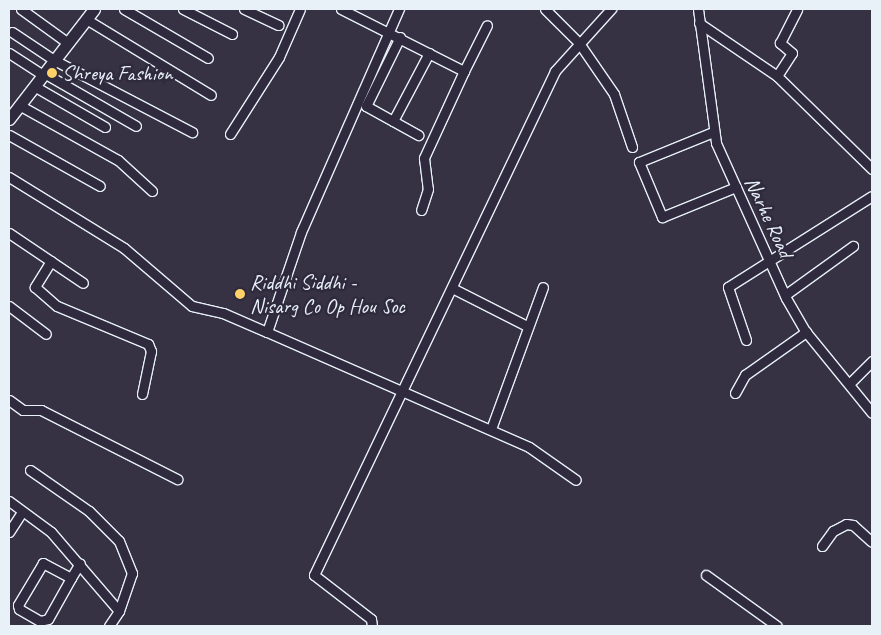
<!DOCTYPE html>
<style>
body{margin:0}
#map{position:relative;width:881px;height:635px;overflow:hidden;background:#363244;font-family:Caveat,sans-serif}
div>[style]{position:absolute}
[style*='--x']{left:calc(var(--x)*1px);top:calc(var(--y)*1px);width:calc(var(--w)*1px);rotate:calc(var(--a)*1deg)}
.roads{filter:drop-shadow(1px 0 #e8f1f8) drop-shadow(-1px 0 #e8f1f8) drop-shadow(0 1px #e8f1f8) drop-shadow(0 -1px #e8f1f8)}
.minor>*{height:9px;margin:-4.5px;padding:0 4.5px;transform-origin:4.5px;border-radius:4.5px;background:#2f2a3d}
.major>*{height:11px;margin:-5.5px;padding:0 5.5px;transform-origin:5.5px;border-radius:5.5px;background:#2f2a3d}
.dots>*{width:14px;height:14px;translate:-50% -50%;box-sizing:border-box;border:2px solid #2f2a3d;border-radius:50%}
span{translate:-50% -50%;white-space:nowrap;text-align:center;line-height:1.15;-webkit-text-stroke:5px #2f2a3d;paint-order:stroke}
.poi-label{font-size:21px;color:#e8f1f8}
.left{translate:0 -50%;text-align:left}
.street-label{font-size:21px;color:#e8f1f8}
.frame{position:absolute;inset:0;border:10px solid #e8f1f8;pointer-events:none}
</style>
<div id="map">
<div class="roads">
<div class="minor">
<div style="--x:21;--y:9;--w:58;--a:35.9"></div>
<div style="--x:124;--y:9;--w:97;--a:30.3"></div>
<div style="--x:183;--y:9;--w:55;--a:27"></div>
<div style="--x:244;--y:9;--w:38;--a:25"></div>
<div style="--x:341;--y:9;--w:138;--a:26.8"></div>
<div style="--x:464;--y:71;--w:96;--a:114.7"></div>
<div style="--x:424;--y:158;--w:31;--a:83"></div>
<div style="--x:428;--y:189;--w:22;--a:108"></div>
<div style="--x:545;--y:9;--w:48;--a:45"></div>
<div style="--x:579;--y:43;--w:62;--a:55.5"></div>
<div style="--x:614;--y:94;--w:56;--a:71.2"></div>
<div style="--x:698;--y:9;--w:135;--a:82.3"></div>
<div style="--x:716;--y:143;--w:170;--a:65.7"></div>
<div style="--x:786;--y:298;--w:39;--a:60"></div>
<div style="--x:806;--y:332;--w:104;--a:50.8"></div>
<div style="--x:86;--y:19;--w:146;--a:31.3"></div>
<div style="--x:699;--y:23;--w:94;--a:34.2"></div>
<div style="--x:777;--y:76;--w:133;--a:44.4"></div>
<div style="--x:12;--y:32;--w:50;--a:33.7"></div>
<div style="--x:54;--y:60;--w:156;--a:27.6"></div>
<div style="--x:400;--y:37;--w:77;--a:116.2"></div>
<div style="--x:366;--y:106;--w:60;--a:29.1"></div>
<div style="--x:9;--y:53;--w:40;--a:32.9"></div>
<div style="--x:464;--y:71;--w:51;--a:-63.4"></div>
<div style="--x:44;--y:73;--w:106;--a:29.9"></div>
<div style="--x:777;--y:76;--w:27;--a:-57"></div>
<div style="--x:792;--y:53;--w:16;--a:-140"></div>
<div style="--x:780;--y:43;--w:38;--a:-63"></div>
<div style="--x:34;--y:86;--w:82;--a:30"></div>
<div style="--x:19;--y:105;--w:113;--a:29.1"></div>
<div style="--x:118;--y:160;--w:46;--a:42.4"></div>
<div style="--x:393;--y:121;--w:77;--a:-62.1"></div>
<div style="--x:713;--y:132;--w:80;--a:157.9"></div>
<div style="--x:639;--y:162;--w:60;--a:67.3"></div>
<div style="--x:662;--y:217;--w:80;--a:-22.1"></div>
<div style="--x:230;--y:134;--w:91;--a:-57.5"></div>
<div style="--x:279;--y:57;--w:52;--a:-66.4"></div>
<div style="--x:9;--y:135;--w:104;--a:29.3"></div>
<div style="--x:9;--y:177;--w:135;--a:31.7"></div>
<div style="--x:124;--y:248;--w:89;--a:40.5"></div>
<div style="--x:192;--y:306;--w:32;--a:13"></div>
<div style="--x:223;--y:313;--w:48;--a:23.4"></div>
<div style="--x:267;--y:332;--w:106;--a:-71.2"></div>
<div style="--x:301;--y:232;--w:244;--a:-66.3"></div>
<div style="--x:9;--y:233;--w:89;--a:34"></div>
<div style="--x:51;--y:261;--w:31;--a:122"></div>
<div style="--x:35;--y:287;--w:29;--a:41"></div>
<div style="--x:57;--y:306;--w:99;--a:22.7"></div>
<div style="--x:148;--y:344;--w:8;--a:67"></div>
<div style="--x:151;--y:351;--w:44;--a:101.8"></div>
<div style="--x:452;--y:288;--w:84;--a:26.9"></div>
<div style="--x:785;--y:295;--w:84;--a:-35.8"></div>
<div style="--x:9;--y:306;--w:46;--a:37.1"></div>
<div style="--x:267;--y:332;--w:286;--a:23.7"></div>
<div style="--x:529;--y:447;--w:57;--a:35.1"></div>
<div style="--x:746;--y:340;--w:56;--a:-108.8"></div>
<div style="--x:728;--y:287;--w:170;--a:-32.3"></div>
<div style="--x:850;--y:383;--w:31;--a:-45"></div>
<div style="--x:735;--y:393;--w:21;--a:-61"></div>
<div style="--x:745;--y:375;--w:75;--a:-35.2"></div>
<div style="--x:9;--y:400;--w:17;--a:36"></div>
<div style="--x:23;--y:410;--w:18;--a:0"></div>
<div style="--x:41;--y:410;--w:153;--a:26.9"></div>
<div style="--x:491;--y:429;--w:151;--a:-69.9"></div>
<div style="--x:30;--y:470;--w:72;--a:34.8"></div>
<div style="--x:89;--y:511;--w:42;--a:45"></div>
<div style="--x:119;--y:541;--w:35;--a:68"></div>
<div style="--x:132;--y:573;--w:40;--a:108.9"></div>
<div style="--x:119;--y:611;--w:18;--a:124"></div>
<div style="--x:9;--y:501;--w:52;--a:36.4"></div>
<div style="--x:51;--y:532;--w:104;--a:49.3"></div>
<div style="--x:9;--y:532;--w:24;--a:-57"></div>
<div style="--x:822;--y:546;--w:19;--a:-54"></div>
<div style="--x:833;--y:531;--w:15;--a:-28"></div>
<div style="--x:846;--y:524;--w:7;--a:8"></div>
<div style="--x:853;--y:525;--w:25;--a:42"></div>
<div style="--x:706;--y:575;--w:87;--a:35.7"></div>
<div style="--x:71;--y:578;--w:32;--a:-152"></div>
<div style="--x:43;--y:563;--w:49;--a:120.8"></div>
<div style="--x:18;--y:605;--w:4;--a:76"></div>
<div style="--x:19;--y:609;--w:24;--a:30"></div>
<div style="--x:40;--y:621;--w:8;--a:-14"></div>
<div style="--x:48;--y:619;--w:47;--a:-60.7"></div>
<div style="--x:71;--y:578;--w:17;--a:-59"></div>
<div style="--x:372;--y:626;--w:7;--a:-98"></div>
<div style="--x:371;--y:619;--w:72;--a:-142.3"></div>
<div style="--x:314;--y:575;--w:559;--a:-64.44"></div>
<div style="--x:555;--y:71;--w:84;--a:-47.9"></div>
</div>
<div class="major">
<div style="--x:9;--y:119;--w:139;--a:-52.3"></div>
</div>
</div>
<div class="dots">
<div style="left:52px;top:73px;background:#ffd166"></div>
<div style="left:240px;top:294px;background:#ffd166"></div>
</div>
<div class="poi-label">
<span class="left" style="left:62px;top:73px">Shreya Fashion</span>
<span class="left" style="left:250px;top:294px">Riddhi Siddhi -<br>Nisarg Co Op Hou Soc</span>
</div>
<div class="street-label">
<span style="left:769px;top:217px;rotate:65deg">Narhe Road</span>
</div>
<div class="frame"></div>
</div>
